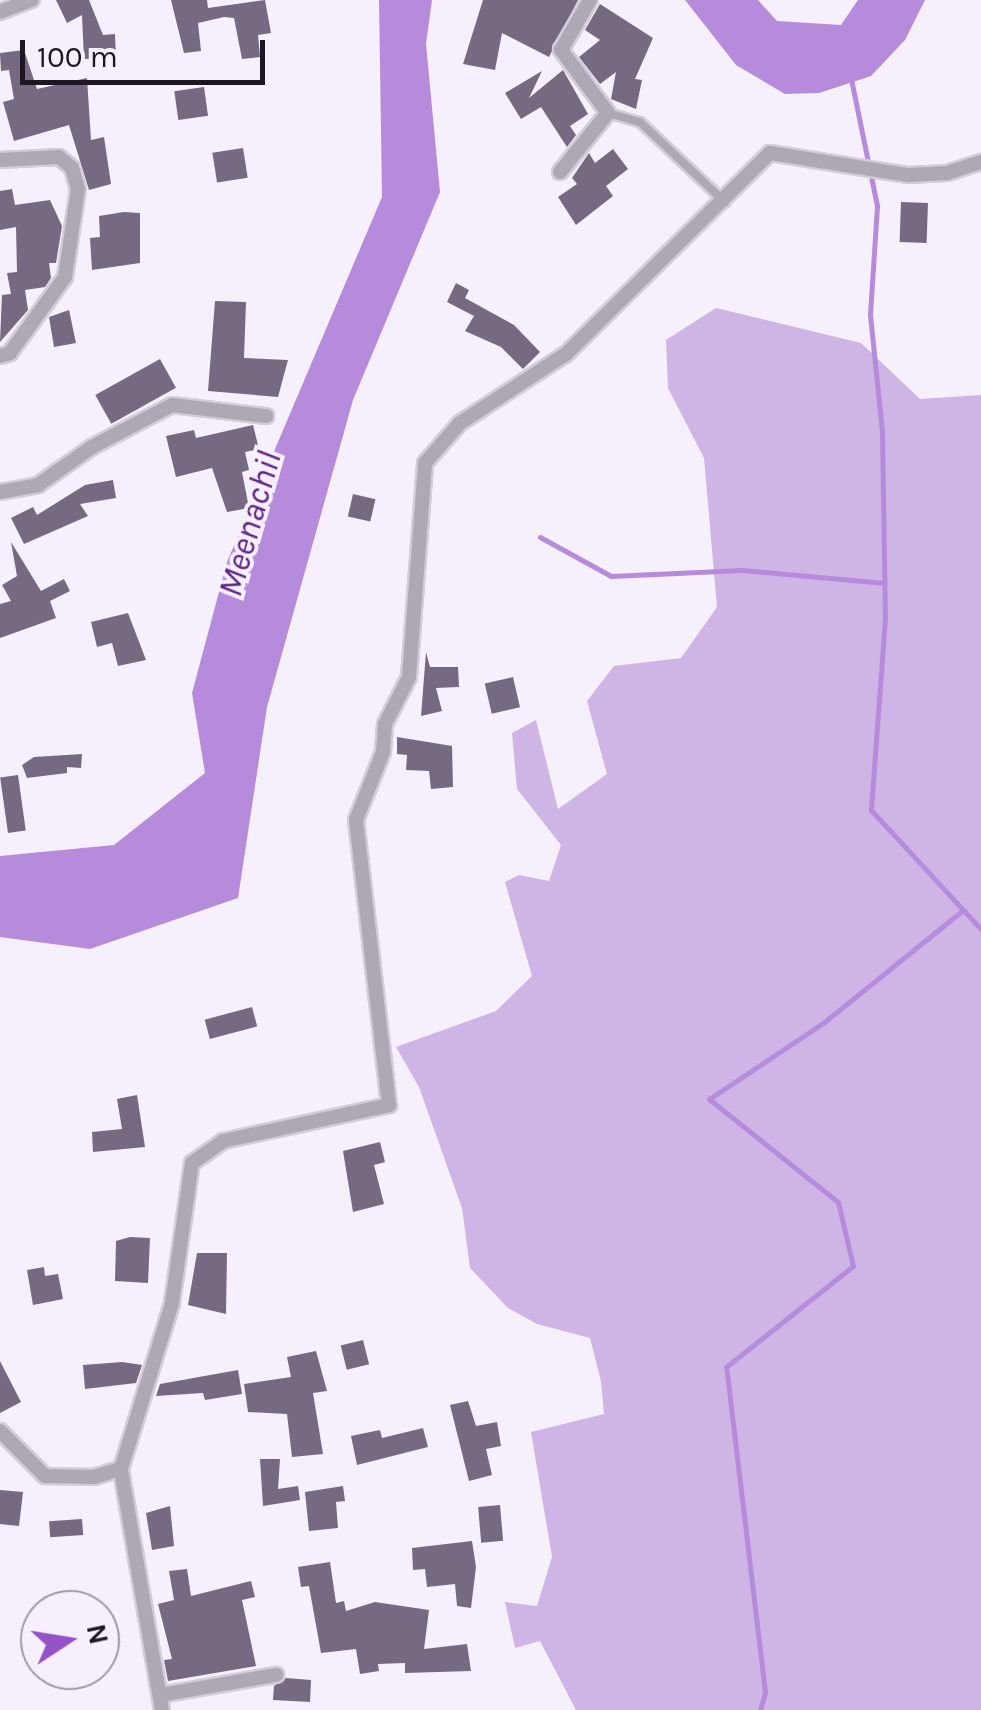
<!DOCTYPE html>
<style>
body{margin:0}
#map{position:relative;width:981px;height:1710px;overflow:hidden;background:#f6f0fc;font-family:Karla,sans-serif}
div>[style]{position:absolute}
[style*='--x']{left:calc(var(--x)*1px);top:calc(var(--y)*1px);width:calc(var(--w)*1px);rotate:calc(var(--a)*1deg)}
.green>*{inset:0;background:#cfb4e6}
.water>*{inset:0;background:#b78bdb}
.stream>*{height:5px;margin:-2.5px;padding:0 2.5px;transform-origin:2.5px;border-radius:2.5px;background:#b78bdb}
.building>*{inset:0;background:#766982;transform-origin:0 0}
.roads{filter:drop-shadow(2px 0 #d3cdd9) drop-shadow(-2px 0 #d3cdd9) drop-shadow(0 2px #d3cdd9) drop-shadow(0 -2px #d3cdd9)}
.lane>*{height:8px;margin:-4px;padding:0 4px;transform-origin:4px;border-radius:4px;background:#aea7b4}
.street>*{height:14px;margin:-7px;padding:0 7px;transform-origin:7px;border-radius:7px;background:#aea7b4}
span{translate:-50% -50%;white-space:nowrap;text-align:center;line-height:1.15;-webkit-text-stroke:8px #f6f0fc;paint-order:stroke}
.water-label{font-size:35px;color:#602785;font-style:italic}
.north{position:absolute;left:20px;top:1590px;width:100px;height:100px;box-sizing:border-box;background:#f6f0fc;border:2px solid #9f99a4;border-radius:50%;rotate:78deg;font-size:28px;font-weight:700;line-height:40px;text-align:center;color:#1c1721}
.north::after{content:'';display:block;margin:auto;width:35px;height:45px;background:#9652c7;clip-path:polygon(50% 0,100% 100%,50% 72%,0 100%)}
.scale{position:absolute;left:20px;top:40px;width:245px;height:45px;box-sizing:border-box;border:5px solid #1c1721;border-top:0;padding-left:12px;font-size:30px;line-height:35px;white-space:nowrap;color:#1c1721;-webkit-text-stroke:8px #f6f0fc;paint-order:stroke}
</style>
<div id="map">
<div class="green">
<div style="clip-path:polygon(716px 308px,861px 343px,920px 399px,981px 395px,981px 1710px,576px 1710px,540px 1641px,515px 1648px,505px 1602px,537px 1606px,552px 1557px,531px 1432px,604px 1414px,601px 1381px,590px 1338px,537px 1324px,508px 1308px,470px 1268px,462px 1208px,419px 1087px,396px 1047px,496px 1011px,532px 976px,505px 882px,519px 875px,549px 881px,561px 845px,517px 789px,512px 733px,536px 720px,558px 809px,607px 774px,587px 701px,614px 666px,681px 658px,717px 607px,704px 458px,668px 388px,666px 340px)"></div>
</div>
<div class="water">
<div style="clip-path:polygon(379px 0,432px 0,426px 44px,440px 192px,353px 400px,267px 707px,238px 898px,90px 949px,0 937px,0 856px,114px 845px,205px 773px,192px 693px,227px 562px,382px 197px)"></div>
<div style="clip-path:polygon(685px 0,758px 0,777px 21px,841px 25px,858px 0,925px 0,905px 40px,871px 76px,819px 93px,785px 94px,736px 65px)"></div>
</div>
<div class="stream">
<div style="--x:851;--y:79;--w:130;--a:78.4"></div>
<div style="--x:877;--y:206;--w:109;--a:93.7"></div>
<div style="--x:870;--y:315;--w:117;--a:84.1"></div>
<div style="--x:882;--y:431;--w:187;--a:89.1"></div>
<div style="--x:885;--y:618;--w:193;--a:94.2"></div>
<div style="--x:871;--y:810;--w:162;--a:47.3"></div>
<div style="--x:540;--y:537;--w:81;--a:28.8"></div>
<div style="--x:611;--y:576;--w:131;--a:-2.6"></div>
<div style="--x:742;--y:570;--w:143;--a:5.2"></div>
<div style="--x:760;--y:1710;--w:19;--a:-74"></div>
<div style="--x:765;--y:1692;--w:327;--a:-96.8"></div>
<div style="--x:726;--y:1367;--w:162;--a:-38.5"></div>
<div style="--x:853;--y:1266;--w:66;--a:-103.2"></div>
<div style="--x:838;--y:1202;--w:165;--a:-141.4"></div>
<div style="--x:709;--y:1099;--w:137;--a:-33.7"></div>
<div style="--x:823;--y:1023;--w:180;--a:-38.9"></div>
</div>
<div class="building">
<div style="clip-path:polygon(56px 0,89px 0,103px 35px,115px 34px,116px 58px,84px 59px,82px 15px,67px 23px)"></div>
<div style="clip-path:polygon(171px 0,207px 0,208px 8px,265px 0,271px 33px,258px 35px,260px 57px,242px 59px,234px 18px,224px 17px,198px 23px,201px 51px,184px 53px)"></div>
<div style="clip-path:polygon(483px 0,578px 0,549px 57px,502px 33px,495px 70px,463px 64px)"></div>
<div style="clip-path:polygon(600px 4px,653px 38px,635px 79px,642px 80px,636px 109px,611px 99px,616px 72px,600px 84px,579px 57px,600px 40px,585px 30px)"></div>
<div style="clip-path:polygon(24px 50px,37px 89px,87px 78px,91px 140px,104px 137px,111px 184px,89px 190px,69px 125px,14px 141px,3px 102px,14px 99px,9px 70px,1px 71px,0 53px)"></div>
<div style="clip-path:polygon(563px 70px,588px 114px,570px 126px,576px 135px,567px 147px,541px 107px,521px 119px,505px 93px,542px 71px,529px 98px)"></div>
<div style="left:204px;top:87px;width:29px;height:30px;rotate:82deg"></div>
<div style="left:243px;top:148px;width:30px;height:31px;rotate:81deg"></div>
<div style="clip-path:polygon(613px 149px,628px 169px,606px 186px,613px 196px,576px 225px,558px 197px,577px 184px,572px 178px,589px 153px,595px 163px)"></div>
<div style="clip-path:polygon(12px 189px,15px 205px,50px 200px,62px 226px,56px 263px,49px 263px,51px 278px,45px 287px,25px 290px,28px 310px,0 342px,2px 295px,11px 294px,7px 273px,17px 272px,16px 227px,0 230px,0 191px)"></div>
<div style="left:901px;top:202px;width:27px;height:40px;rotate:2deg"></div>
<div style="clip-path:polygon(124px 212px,140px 213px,140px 263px,92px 270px,90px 238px,100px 237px,99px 216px)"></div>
<div style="clip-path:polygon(456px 283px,469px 290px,465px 298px,514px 325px,540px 352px,523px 369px,501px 347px,465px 331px,474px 316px,447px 302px)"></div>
<div style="clip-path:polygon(215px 301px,246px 302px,244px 358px,288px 360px,278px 397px,208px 391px)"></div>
<div style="clip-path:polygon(69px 310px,76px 343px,54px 347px,49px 317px)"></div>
<div style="left:160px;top:359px;width:33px;height:74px;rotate:61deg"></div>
<div style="clip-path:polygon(253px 425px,259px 449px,245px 452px,249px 470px,242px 472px,249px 508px,227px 512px,212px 468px,176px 477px,166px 436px,194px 430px,196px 438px)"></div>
<div style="clip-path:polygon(113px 480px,116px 498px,80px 504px,88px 516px,24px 544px,11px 518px,33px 507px,37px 515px,85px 485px)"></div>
<div style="left:353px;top:494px;width:23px;height:23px;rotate:13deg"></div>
<div style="clip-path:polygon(11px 542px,41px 591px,64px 579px,70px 591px,50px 601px,56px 618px,0 638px,0 604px,11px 601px,2px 585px,17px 576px)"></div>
<div style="clip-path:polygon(128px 613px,146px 660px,118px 666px,112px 643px,97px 647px,91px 622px)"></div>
<div style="clip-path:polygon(426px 652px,430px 667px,458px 667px,459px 687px,436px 688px,442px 711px,421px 716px)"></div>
<div style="left:513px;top:677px;width:31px;height:29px;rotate:77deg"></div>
<div style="clip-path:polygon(397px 737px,452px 746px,453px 787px,431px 789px,429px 771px,406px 770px,407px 755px,397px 754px)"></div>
<div style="clip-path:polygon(82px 754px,81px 768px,67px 767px,67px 773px,27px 778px,22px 765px,34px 757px)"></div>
<div style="left:18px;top:775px;width:56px;height:18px;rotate:82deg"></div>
<div style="left:252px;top:1007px;width:20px;height:49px;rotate:75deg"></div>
<div style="clip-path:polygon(137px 1095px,145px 1147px,93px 1152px,92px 1132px,122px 1129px,117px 1099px)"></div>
<div style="clip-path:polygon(380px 1142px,385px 1162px,374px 1165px,384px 1204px,353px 1212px,343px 1151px)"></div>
<div style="clip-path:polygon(130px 1237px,150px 1238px,148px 1283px,115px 1281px,116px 1241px)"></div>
<div style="clip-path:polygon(197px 1253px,227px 1253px,226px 1314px,188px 1305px)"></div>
<div style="clip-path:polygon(44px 1267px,45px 1276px,58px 1274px,63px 1299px,33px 1305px,27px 1270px)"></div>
<div style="left:363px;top:1340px;width:25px;height:23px;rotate:76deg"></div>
<div style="clip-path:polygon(316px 1351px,327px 1391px,313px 1393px,323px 1454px,292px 1457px,287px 1414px,248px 1412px,244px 1384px,291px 1377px,287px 1357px)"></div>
<div style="clip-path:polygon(0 1361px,21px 1402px,0 1413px)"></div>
<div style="clip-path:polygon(122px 1362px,142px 1365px,136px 1383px,85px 1389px,83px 1365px)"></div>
<div style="clip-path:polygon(238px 1370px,242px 1394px,205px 1400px,203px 1393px,156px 1396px,160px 1384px)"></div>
<div style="clip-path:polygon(468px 1401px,476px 1426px,497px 1422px,501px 1446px,486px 1449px,492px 1475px,469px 1481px,450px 1405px)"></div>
<div style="clip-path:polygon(423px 1428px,428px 1447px,357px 1465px,351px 1436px,380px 1430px,382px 1438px)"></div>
<div style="clip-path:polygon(260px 1459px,280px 1459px,278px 1489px,298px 1486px,300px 1500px,263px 1506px)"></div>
<div style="clip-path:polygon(343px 1486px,345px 1501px,336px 1502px,338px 1528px,309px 1531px,305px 1492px)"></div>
<div style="clip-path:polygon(0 1490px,23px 1492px,19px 1526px,0 1524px)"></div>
<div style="left:500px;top:1505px;width:36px;height:22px;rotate:85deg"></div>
<div style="clip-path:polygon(170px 1506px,174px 1546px,152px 1550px,146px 1513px)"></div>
<div style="left:82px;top:1519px;width:16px;height:33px;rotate:86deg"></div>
<div style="clip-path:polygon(472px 1541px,476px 1567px,471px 1608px,457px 1606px,455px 1584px,427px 1587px,425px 1569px,413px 1570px,412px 1548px)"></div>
<div style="clip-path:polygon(330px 1562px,336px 1603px,344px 1601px,346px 1611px,375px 1602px,429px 1610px,424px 1649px,467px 1644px,471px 1671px,405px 1673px,405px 1663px,378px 1664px,379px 1671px,360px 1674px,356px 1649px,321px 1653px,309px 1586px,301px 1587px,298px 1567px)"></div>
<div style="clip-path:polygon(187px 1569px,191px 1596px,251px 1581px,255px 1597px,242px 1600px,256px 1666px,168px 1681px,164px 1660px,172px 1659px,158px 1604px,174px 1600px,169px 1571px)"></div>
<div style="clip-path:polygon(286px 1678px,311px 1680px,310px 1702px,273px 1700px,274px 1686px)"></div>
</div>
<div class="roads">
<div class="lane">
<div style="--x:608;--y:113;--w:33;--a:16"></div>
<div style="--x:640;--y:122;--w:117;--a:43.3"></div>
</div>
<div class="street">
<div style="--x:0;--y:12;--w:34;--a:-21"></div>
<div style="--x:0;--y:160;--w:59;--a:-2.9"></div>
<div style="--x:59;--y:157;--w:17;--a:40"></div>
<div style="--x:72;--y:168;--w:22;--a:74"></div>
<div style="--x:78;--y:189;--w:89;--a:98.4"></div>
<div style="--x:65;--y:277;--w:94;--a:125.9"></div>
<div style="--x:10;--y:353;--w:10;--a:163"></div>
<div style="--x:560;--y:172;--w:76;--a:-50.9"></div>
<div style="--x:608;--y:113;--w:79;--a:-126.7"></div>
<div style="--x:561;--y:50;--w:58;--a:-59.9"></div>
<div style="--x:0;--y:492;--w:39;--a:-10"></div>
<div style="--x:38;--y:485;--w:66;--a:-35.1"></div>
<div style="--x:92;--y:447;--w:90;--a:-27.7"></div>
<div style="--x:172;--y:405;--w:95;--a:6.7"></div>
<div style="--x:0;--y:1431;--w:64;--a:45"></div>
<div style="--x:45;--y:1476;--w:49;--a:1.2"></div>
<div style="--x:94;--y:1477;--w:28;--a:-17"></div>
<div style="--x:161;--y:1695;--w:117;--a:-9.9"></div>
<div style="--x:162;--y:1710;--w:244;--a:-99.7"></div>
<div style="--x:121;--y:1469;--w:174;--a:-72.9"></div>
<div style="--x:172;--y:1303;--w:141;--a:-81.9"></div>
<div style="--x:192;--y:1163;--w:38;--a:-35"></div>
<div style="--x:223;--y:1141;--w:170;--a:-12.2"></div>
<div style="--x:389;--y:1105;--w:287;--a:-96.6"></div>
<div style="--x:356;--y:820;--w:73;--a:-68.3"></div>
<div style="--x:383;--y:752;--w:28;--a:-86"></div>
<div style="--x:385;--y:724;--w:53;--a:-62.9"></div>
<div style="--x:409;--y:677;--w:215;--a:-85.7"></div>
<div style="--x:425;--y:463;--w:53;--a:-48.8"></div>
<div style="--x:460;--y:423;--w:126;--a:-33.1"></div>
<div style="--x:566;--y:354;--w:286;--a:-44.6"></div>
<div style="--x:770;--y:153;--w:140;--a:9.1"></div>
<div style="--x:908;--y:175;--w:39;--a:-3"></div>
<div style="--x:947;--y:173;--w:36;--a:-18"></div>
</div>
</div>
<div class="water-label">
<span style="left:250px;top:524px;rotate:-74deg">Meenachil</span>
</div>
<div class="north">N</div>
<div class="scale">100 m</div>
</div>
